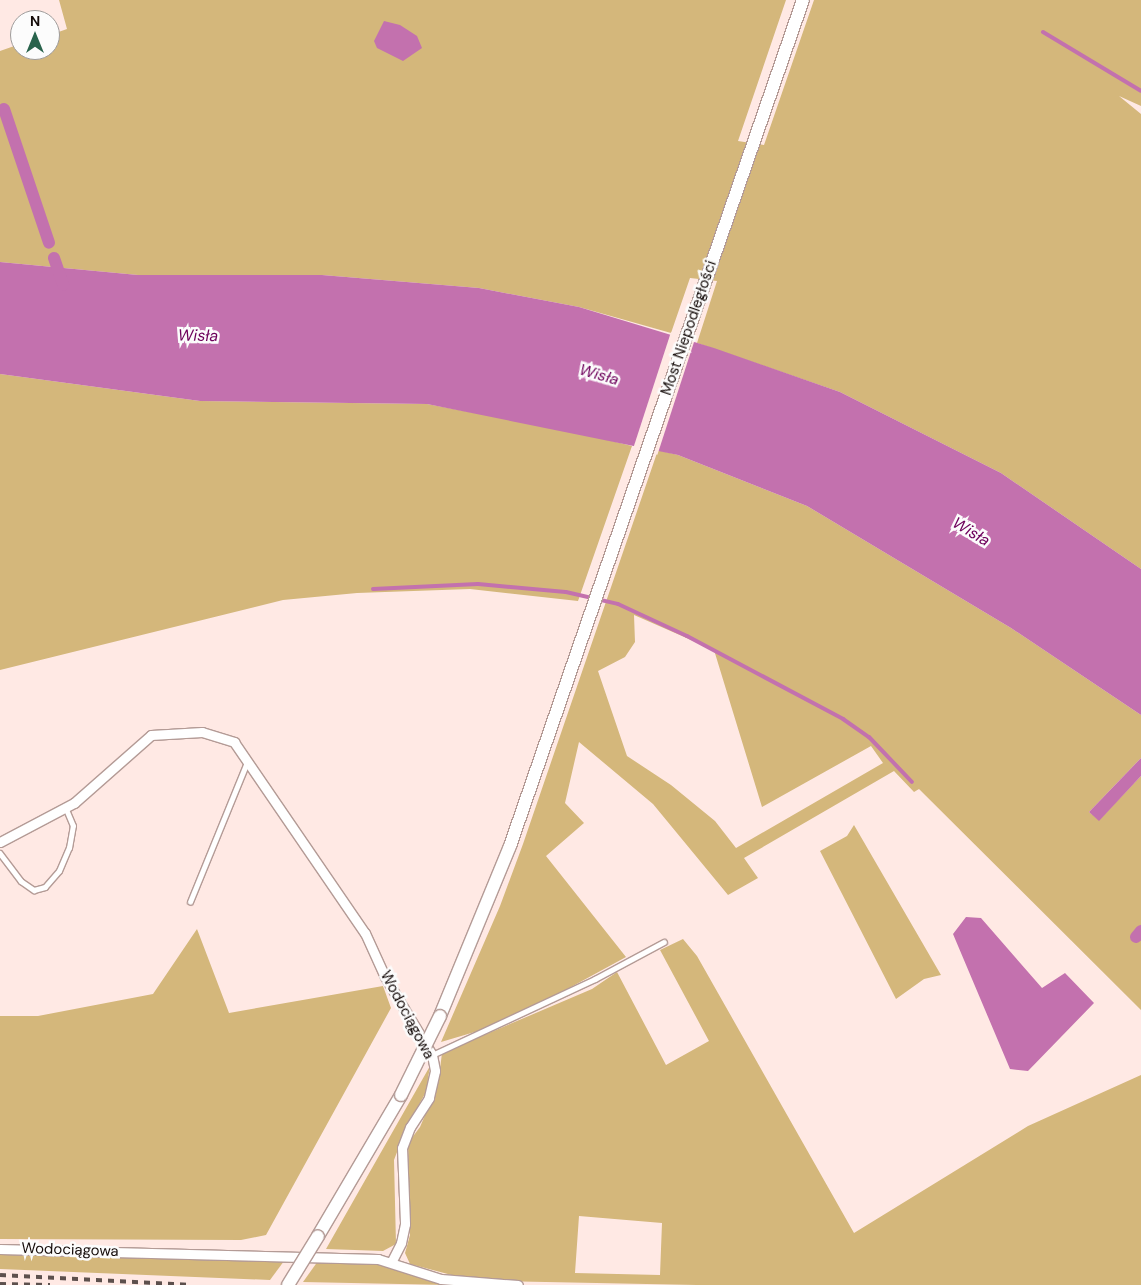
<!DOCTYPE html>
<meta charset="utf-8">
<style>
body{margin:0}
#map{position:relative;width:1141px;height:1285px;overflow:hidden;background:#ffe9e4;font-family:"DM Sans",sans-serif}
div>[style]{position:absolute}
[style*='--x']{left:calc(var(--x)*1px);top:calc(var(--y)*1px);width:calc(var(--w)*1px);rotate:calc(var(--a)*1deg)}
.green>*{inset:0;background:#d4b77b}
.water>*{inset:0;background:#c371ae}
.pier>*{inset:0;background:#ffe9e4;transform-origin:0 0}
.stream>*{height:4px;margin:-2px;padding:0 2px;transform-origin:2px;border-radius:2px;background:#c371ae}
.canal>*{height:12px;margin:-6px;padding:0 6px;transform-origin:6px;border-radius:6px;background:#c371ae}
.roads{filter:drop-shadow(1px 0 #b49b96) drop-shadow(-1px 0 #b49b96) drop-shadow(0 1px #b49b96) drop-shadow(0 -1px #b49b96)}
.lane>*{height:4.5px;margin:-2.25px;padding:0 2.25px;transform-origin:2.25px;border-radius:2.25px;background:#fff}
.street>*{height:9px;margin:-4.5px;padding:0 4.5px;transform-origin:4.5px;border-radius:4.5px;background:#fff}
.secondary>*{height:12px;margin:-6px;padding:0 6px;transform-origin:6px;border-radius:6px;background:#fff}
.rail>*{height:4px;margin-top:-2px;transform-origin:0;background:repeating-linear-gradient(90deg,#5d504d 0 6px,transparent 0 12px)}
.bridges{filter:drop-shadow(1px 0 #b49b96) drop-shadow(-1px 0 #b49b96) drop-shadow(0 1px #b49b96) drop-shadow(0 -1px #b49b96)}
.secondary-bridge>*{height:12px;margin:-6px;padding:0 6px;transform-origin:6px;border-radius:6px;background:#fff}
span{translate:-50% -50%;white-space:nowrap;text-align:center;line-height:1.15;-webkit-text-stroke:5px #fcfcfc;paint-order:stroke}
.street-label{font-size:15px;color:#140b09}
.water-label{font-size:16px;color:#6d015b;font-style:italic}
.north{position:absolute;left:10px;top:10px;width:50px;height:50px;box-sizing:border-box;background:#fcfcfc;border:1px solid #9f9c9b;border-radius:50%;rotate:0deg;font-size:14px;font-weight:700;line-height:20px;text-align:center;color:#140b09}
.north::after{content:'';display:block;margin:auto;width:18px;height:22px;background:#29634c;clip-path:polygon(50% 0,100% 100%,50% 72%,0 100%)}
</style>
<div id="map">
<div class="green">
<div style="clip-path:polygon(59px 0,786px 0,738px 141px,764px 145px,814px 0,1141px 0,1141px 106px,1119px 96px,1141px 114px,1141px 569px,1001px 473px,840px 392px,697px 343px,717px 281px,690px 278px,671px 333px,579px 307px,479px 288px,322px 275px,138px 275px,0 262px,0 51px,20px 44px,20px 50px,50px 50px,50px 35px,67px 29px)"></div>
<div style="clip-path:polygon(0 374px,200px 401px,427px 404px,576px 432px,632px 446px,578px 601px,470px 589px,357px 593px,283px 600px,0 670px)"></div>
<div style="clip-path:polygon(evenodd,658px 450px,678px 455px,807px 506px,1011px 628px,1141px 715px,1141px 758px,1089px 812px,1099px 820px,1141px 776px,1141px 1010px,919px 789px,914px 792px,894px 771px,744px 858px,758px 878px,728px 895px,653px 804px,579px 742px,565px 803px,584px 823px,546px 856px,626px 957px,505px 1023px,441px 1042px,500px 906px,523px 844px,658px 450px,634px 615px,714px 650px,762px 807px,871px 746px,883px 763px,736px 848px,715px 821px,671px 785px,627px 756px,598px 671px,625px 657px,635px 642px,634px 615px)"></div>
<div style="clip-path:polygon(854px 825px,941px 975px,924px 979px,896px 999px,820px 851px,847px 836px)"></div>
<div style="clip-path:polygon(197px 929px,229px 1013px,383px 986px,391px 1008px,266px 1235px,241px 1240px,0 1239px,0 1016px,38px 1016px,153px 994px)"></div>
<div style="clip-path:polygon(evenodd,683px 939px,697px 956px,854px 1233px,1028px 1126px,1141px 1075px,1141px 1285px,697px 1285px,492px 1281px,463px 1278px,410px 1264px,405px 1253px,410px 1235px,408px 1143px,420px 1127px,438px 1085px,442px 1053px,592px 989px,617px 972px,666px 1065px,709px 1041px,660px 950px,683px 939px,579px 1216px,662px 1223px,660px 1275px,575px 1273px,579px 1216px)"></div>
<div style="clip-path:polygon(430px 1066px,426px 1092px,407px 1126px,394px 1160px,396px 1244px,383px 1251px,326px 1249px)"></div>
<div style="clip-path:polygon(0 1249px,287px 1257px,270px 1280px,0 1269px)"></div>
<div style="clip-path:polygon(318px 1261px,387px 1264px,448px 1285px,303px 1282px)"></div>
</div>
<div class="water">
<div style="clip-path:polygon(384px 21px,400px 25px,417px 36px,422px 48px,403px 61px,377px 48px,374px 41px)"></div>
<div style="clip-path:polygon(0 262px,138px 275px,322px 275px,479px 288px,579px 307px,714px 348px,840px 392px,1001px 473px,1141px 569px,1141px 715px,1011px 628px,807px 506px,678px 455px,427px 404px,200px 401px,0 374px)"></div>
<div style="clip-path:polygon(1141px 758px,1141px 776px,1099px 821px,1089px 812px)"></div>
<div style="clip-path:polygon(966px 917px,981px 918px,1042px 988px,1065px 973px,1094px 1003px,1028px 1071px,1010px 1069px,953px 934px)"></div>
</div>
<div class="pier">
<div style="left:671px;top:332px;width:25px;height:121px;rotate:18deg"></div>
</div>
<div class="stream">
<div style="--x:1043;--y:32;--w:114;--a:31"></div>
<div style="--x:373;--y:589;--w:105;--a:-2.7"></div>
<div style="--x:478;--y:584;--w:88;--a:5.2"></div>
<div style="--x:566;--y:592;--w:53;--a:13"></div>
<div style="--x:618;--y:604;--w:76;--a:24.9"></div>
<div style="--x:687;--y:636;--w:177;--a:28"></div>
<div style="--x:843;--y:719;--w:32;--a:35"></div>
<div style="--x:869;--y:737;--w:62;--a:46.3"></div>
</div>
<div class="canal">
<div style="--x:4;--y:109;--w:141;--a:71.4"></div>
<div style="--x:54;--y:258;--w:28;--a:71"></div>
<div style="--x:1136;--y:937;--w:8;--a:-50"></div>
</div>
<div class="roads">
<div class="lane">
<div style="--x:0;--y:853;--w:35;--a:53"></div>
<div style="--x:21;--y:881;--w:16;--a:35"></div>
<div style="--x:34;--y:890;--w:11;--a:-15"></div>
<div style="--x:45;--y:887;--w:21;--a:-49"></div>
<div style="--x:59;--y:871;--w:25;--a:-67"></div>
<div style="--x:69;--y:848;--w:22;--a:-80"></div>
<div style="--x:73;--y:826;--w:21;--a:-113"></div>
<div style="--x:190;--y:902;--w:151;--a:-67.8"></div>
<div style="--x:432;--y:1055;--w:180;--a:-25"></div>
<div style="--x:595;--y:979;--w:78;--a:-28.2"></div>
</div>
<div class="street">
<div style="--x:0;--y:842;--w:84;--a:-27.8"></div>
<div style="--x:74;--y:803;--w:103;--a:-41.4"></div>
<div style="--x:151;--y:735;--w:51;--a:-3.4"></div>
<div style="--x:202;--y:732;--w:34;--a:17"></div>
<div style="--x:234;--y:742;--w:232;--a:55.6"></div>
<div style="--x:365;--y:933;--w:48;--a:65.6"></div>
<div style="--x:385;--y:977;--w:91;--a:58.9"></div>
<div style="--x:432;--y:1055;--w:16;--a:79"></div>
<div style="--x:435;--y:1071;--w:28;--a:103"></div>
<div style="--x:429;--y:1098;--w:35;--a:123"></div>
<div style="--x:410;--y:1127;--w:22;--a:111"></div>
<div style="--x:402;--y:1148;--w:76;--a:87.7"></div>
<div style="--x:405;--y:1224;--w:19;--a:102"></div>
<div style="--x:401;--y:1243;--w:20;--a:117"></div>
<div style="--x:0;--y:1249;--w:378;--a:1.5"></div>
<div style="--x:378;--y:1259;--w:66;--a:17.6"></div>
<div style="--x:441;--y:1279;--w:77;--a:4.5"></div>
</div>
<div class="secondary">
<div style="--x:440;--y:1016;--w:184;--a:-67.6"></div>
<div style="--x:510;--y:846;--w:895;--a:-70.9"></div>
<div style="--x:318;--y:1236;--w:164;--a:-59.5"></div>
</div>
</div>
<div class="rail">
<div style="--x:0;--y:1275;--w:188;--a:3"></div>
<div style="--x:0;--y:1284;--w:50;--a:1.1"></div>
</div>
<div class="bridges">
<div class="secondary-bridge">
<div style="--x:401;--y:1095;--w:88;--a:-63.7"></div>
<div style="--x:288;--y:1285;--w:57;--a:-58.5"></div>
</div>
</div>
<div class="street-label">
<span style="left:689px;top:328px;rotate:-71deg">Most Niepodległości</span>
<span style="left:407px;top:1015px;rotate:62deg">Wodociągowa</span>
<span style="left:70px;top:1250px;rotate:2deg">Wodociągowa</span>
</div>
<div class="water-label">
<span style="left:198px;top:336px;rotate:1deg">Wisła</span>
<span style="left:599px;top:375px;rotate:16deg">Wisła</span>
<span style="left:971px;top:532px;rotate:31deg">Wisła</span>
</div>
<div class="north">N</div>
</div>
